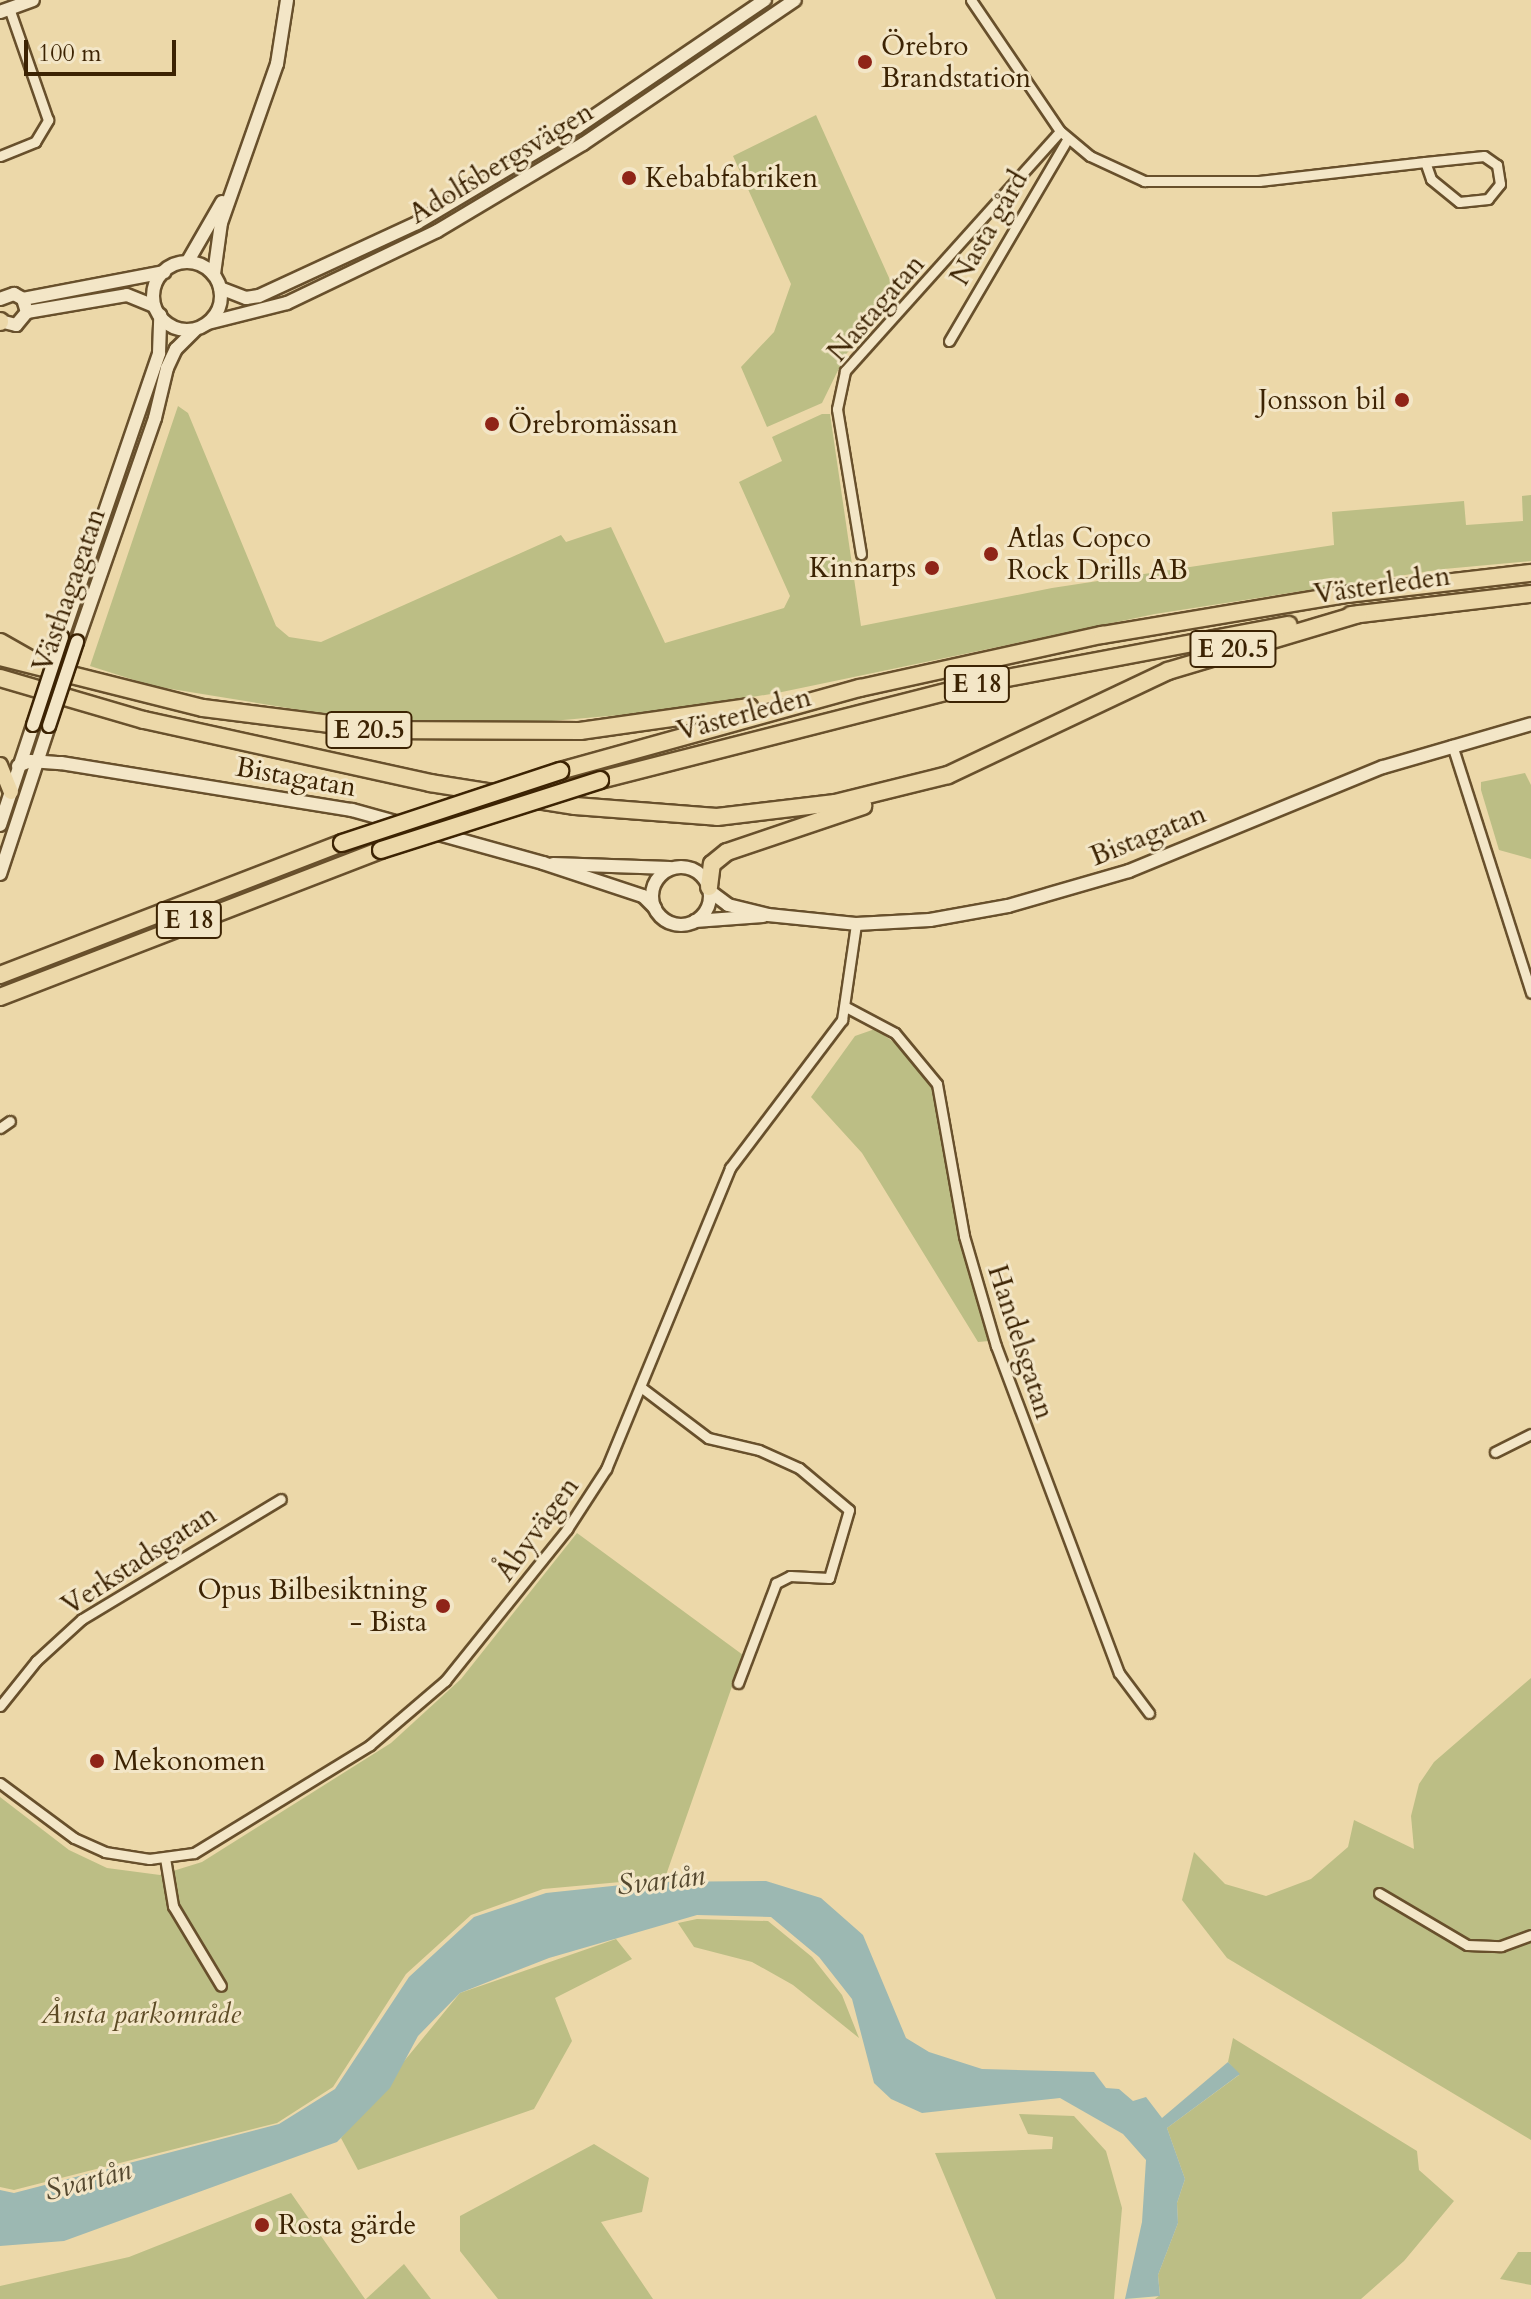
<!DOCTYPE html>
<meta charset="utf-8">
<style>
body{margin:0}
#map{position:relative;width:1531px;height:2299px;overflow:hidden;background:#ecd8a9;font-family:Cardo,serif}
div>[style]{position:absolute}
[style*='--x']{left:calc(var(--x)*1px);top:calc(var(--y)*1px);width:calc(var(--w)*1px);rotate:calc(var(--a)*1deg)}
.green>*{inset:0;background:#bcbe85}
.water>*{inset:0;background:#9cb8b2}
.roads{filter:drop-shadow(2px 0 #68502c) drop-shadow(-2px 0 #68502c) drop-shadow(0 2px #68502c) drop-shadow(0 -2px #68502c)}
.street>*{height:9px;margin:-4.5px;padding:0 4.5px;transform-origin:4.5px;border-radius:4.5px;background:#f3e6c7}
.secondary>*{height:12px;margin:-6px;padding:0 6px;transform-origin:6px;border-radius:6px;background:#f3e6c7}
.secondary>.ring{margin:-6px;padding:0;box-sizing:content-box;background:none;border:12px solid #f3e6c7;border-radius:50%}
.primary>*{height:14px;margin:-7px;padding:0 7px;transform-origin:7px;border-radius:7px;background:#ecd8a9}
.highway>*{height:16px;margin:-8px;padding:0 8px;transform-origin:8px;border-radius:8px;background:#ecd8a9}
.bridges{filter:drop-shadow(2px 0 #3c2303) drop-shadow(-2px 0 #3c2303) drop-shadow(0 2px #3c2303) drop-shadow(0 -2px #3c2303)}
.secondary-bridge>*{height:12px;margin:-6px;padding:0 6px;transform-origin:6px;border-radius:6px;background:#f3e6c7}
.highway-bridge>*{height:16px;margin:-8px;padding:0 8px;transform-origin:8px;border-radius:8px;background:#ecd8a9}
.dots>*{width:22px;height:22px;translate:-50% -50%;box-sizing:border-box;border:4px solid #f3e6c7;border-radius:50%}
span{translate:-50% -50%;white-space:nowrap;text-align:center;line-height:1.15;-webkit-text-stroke:6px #f3e6c7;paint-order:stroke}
.shield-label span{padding:2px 6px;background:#f3e6c7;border:2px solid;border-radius:6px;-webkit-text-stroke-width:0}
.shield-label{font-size:26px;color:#3c2303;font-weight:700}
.poi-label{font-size:28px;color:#3c2303}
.left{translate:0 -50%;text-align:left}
.right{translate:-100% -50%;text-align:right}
.street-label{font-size:28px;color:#3c2303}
.park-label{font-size:28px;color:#5c4a24;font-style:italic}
.water-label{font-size:30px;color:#54482f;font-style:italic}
.scale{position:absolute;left:24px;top:40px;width:152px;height:36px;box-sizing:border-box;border:4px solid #3c2303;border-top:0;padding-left:10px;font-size:24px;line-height:28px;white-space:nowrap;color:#3c2303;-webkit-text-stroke:6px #f3e6c7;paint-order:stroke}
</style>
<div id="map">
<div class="green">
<div style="clip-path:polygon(816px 115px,899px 300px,846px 354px,822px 403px,767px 427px,741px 367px,774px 332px,791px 284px,733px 156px)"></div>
<div style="clip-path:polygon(178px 406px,188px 413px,276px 626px,289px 637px,321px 642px,561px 535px,566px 542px,611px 527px,665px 643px,784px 608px,790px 596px,739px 482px,782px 461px,772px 437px,822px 414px,830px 414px,861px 626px,1052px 588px,1334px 545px,1332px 512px,1464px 501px,1466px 525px,1523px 521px,1522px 496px,1531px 495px,1531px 561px,1444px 569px,1155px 614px,777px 693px,666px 711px,540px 722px,355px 719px,153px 686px,90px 666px)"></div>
<div style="clip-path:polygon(1525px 773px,1531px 785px,1531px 859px,1499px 850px,1481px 790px,1481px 782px)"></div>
<div style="clip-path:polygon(875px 1029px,905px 1050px,932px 1089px,959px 1236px,989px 1341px,978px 1342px,862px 1153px,811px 1097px,855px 1036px)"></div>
<div style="clip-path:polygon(577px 1533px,743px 1655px,665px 1878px,543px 1889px,471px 1915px,406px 1974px,333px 2087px,277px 2123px,14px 2190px,0 2187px,0 1797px,69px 1850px,107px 1868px,160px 1875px,202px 1862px,391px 1743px,461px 1679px)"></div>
<div style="clip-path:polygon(1531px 1678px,1531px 2140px,1227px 1958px,1182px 1900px,1194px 1852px,1225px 1884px,1266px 1896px,1311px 1879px,1348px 1847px,1354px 1820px,1414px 1849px,1411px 1816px,1419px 1784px,1434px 1762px)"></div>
<div style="clip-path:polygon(697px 1919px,768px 1921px,812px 1957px,842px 1995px,859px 2038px,793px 1985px,752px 1962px,694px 1947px,678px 1923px)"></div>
<div style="clip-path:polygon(616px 1939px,632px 1959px,555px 1998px,572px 2041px,534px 2109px,358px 2170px,341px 2138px,460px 1993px)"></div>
<div style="clip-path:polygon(1233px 2038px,1417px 2151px,1419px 2170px,1454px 2201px,1404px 2261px,1361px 2299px,1155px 2299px,1160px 2295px,1158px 2275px,1178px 2223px,1177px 2203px,1185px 2179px,1167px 2128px,1239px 2075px,1228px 2062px)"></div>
<div style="clip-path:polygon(1019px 2114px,1074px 2116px,1106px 2151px,1122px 2208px,1114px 2299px,996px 2299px,935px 2153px,1052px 2149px,1053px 2137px,1028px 2134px)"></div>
<div style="clip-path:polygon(594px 2144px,649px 2178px,642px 2212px,601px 2222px,653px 2299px,498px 2299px,460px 2251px,460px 2216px)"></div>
<div style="clip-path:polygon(291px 2193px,365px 2299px,0 2299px,0 2286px,129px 2257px)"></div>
<div style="clip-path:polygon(1518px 2252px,1531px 2252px,1531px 2285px,1500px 2279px)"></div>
<div style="clip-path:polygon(404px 2264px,431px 2299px,366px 2299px)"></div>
</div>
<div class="water">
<div style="clip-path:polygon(766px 1881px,821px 1898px,863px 1935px,906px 2038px,929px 2052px,982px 2069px,1094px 2072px,1106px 2088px,1119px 2089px,1133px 2101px,1146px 2097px,1162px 2118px,1228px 2062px,1240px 2074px,1167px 2128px,1185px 2179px,1177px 2203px,1178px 2223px,1158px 2275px,1160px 2296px,1125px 2299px,1142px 2222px,1146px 2160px,1123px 2134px,1060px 2098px,922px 2113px,891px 2099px,874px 2083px,852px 1999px,819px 1957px,771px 1917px,697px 1915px,549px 1958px,460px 1993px,418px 2036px,390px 2088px,337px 2142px,64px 2241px,0 2246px,0 2190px,14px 2193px,279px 2124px,335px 2089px,409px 1977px,474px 1917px,546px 1893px,650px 1882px)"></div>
</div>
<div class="roads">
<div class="street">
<div style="--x:971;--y:0;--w:158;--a:55.8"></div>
<div style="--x:1060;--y:131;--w:39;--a:40"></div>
<div style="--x:1090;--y:156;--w:60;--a:24.8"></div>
<div style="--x:1144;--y:181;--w:115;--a:0"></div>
<div style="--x:1259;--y:181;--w:167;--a:-6.5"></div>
<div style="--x:1425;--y:162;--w:59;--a:-5.8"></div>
<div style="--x:1484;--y:156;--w:16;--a:35"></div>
<div style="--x:1497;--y:165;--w:19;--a:81"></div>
<div style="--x:1500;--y:184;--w:19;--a:129"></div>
<div style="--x:1488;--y:199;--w:29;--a:174"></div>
<div style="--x:1459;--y:202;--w:36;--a:-141"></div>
<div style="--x:1431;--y:179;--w:18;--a:-109"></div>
<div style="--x:0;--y:156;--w:38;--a:-22"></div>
<div style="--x:35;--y:142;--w:26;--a:-59"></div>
<div style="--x:48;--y:120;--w:119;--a:-109.2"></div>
<div style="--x:949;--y:341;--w:235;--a:-59.6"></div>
<div style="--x:861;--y:554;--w:147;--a:-99.4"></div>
<div style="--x:837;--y:409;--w:39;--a:-78"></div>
<div style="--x:845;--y:371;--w:322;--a:-48.1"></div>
<div style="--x:1452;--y:745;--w:260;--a:72.3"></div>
<div style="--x:846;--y:1007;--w:55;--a:28"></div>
<div style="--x:895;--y:1033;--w:66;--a:50.5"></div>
<div style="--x:937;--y:1084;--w:154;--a:79.9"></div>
<div style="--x:964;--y:1236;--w:115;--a:73.8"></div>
<div style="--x:996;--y:1346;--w:349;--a:69.4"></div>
<div style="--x:1119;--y:1673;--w:50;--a:53.1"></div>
<div style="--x:0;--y:1128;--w:12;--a:-35"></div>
<div style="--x:642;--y:1388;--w:83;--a:37.1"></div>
<div style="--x:708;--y:1438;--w:52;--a:13.2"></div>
<div style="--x:759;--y:1450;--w:44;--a:24.2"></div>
<div style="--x:799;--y:1468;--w:65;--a:40"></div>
<div style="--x:849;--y:1510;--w:71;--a:106.4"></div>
<div style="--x:829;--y:1578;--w:39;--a:-177"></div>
<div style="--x:790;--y:1576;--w:16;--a:153"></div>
<div style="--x:776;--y:1583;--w:107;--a:110.8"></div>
<div style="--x:1495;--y:1452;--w:40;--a:-26.6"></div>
<div style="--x:0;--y:1706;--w:58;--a:-51.3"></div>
<div style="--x:36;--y:1661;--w:62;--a:-42.4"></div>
<div style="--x:82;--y:1619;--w:232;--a:-31.1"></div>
<div style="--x:0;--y:1783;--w:92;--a:36.6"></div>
<div style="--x:74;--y:1838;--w:34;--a:24"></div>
<div style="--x:105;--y:1852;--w:45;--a:9"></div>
<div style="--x:149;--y:1859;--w:45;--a:-7.6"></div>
<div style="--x:194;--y:1853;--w:206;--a:-31.5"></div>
<div style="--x:370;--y:1745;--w:99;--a:-40.5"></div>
<div style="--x:445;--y:1681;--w:195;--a:-51.2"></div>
<div style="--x:567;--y:1529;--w:72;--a:-57"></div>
<div style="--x:606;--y:1469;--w:326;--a:-67.6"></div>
<div style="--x:730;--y:1168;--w:186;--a:-52.9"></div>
<div style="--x:842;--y:1020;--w:97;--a:-81.7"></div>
<div style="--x:165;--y:1858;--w:49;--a:80.5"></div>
<div style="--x:173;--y:1906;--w:93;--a:59"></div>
<div style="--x:1379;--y:1893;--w:102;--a:30.6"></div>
<div style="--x:1467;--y:1945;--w:34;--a:2"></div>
<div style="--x:1501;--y:1946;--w:32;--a:-20"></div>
</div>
<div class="secondary">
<div style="--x:0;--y:12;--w:35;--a:-20"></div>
<div style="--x:188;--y:261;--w:68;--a:-60"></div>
<div class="ring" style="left:153px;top:262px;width:56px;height:56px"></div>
<div style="--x:214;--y:274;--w:51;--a:-82.2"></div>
<div style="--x:221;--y:223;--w:169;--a:-70.6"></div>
<div style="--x:277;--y:64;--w:65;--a:-81.1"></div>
<div style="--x:220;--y:288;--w:28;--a:21"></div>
<div style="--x:246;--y:298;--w:13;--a:-9"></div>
<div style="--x:259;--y:296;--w:174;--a:-24.8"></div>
<div style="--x:417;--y:223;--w:187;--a:-30.8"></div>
<div style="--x:578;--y:127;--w:226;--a:-34.2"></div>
<div style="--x:0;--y:299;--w:15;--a:-20"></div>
<div style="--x:14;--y:294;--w:10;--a:29"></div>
<div style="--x:23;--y:299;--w:14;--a:73"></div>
<div style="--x:27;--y:312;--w:17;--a:130"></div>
<div style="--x:16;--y:325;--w:16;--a:-166"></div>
<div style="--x:23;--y:299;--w:144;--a:-10.8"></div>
<div style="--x:27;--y:312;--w:101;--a:-9.6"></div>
<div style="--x:127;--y:295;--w:29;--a:22"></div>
<div style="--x:208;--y:323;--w:81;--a:-14.2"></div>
<div style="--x:287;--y:303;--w:166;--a:-25.6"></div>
<div style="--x:437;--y:231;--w:170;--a:-30.8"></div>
<div style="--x:583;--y:144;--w:256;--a:-34.2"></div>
<div style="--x:62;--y:637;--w:300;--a:-71.1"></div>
<div style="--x:159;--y:353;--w:38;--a:-88"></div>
<div style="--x:77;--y:642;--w:237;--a:-70.8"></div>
<div style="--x:155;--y:418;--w:51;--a:-76.5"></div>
<div style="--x:167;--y:368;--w:21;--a:-65"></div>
<div style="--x:176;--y:349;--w:27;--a:-45"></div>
<div style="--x:18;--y:766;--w:13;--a:-23"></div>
<div style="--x:30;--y:761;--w:31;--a:4"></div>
<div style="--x:61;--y:763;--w:295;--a:9.2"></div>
<div style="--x:352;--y:810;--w:198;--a:15.5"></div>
<div style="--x:543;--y:863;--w:105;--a:18.3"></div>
<div style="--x:643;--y:896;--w:17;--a:45"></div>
<div style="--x:0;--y:825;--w:105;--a:-71.7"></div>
<div style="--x:553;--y:864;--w:117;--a:2"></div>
<div class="ring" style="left:652px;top:867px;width:46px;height:46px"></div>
<div style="--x:0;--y:874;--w:156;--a:-71.7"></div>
<div style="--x:711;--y:892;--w:21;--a:37"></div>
<div style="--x:728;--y:905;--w:41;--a:14"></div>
<div style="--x:768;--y:915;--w:88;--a:5.8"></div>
<div style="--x:856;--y:924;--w:74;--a:-3.1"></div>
<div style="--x:930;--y:920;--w:79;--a:-10.2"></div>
<div style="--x:1008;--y:906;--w:126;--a:-16.1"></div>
<div style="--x:1129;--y:871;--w:274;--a:-22.3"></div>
<div style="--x:1383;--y:767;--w:154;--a:-16.2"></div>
<div style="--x:695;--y:921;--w:68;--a:-4.2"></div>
</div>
<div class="primary">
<div style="--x:0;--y:765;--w:29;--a:68"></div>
</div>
<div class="highway">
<div style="--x:0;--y:322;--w:1;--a:-90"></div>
<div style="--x:1351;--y:615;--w:181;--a:-6.7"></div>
<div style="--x:0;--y:642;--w:43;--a:29.6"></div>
<div style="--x:0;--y:657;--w:209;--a:14.1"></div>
<div style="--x:203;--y:708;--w:174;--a:7.2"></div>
<div style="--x:376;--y:730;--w:204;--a:0.3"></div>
<div style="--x:580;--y:731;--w:171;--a:-8.1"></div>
<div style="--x:0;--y:678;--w:150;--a:16.3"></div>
<div style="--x:144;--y:720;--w:293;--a:12.4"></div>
<div style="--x:430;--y:783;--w:147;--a:9"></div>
<div style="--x:575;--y:806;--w:142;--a:4.4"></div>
<div style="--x:717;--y:817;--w:119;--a:-6.8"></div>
<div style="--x:835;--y:803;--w:116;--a:-13.9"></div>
<div style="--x:948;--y:775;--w:243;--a:-25.3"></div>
<div style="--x:1168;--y:671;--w:199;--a:-16.6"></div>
<div style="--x:560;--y:771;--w:311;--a:-15.5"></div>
<div style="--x:860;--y:688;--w:248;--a:-12.4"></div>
<div style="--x:1102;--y:635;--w:241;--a:-9.5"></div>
<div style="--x:1340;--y:595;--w:192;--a:-6.6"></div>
<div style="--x:600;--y:780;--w:393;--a:-14.3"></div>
<div style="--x:981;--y:683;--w:313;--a:-10.7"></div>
<div style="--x:709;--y:887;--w:23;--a:-83"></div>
<div style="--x:712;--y:864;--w:19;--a:-39"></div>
<div style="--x:727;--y:852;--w:144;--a:-18.7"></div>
<div style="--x:0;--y:975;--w:367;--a:-21.1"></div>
<div style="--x:0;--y:997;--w:408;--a:-21.1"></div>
</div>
</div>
<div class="bridges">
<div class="secondary-bridge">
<div style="--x:33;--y:725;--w:93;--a:-71.8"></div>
<div style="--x:49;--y:726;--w:89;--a:-71.6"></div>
</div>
<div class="highway-bridge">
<div style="--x:342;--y:843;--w:230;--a:-18.3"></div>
<div style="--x:381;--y:850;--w:230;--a:-17.7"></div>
</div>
</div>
<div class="dots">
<div style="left:865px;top:62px;background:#8f2418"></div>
<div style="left:629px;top:178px;background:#8f2418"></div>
<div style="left:1402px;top:400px;background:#8f2418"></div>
<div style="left:492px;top:424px;background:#8f2418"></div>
<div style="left:991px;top:554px;background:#8f2418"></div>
<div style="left:932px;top:568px;background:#8f2418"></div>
<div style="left:443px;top:1606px;background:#8f2418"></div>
<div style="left:97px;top:1761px;background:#8f2418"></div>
<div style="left:262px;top:2225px;background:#8f2418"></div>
</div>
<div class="shield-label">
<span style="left:1233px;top:649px">E 20.5</span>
<span style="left:977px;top:684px">E 18</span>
<span style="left:369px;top:730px">E 20.5</span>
<span style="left:189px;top:920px">E 18</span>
</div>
<div class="poi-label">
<span class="left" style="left:881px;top:62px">Örebro<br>Brandstation</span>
<span class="left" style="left:645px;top:178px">Kebabfabriken</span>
<span class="right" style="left:1386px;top:400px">Jonsson bil</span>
<span class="left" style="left:508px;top:424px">Örebromässan</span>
<span class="left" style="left:1007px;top:554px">Atlas Copco<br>Rock Drills AB</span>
<span class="right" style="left:916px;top:568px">Kinnarps</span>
<span class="right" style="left:427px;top:1606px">Opus Bilbesiktning<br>- Bista</span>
<span class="left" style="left:113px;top:1761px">Mekonomen</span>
<span class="left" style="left:278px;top:2225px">Rosta gärde</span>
</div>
<div class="street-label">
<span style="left:501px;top:163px;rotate:-31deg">Adolfsbergsvägen</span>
<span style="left:989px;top:228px;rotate:-60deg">Nasta gård</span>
<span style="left:876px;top:308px;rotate:-49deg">Nastagatan</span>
<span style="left:1382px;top:585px;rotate:-8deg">Västerleden</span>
<span style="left:69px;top:590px;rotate:-71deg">Västhagagatan</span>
<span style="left:744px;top:714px;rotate:-15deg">Västerleden</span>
<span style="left:296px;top:777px;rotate:10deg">Bistagatan</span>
<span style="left:1148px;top:835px;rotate:-22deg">Bistagatan</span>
<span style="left:1021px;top:1342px;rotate:72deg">Handelsgatan</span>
<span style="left:537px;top:1529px;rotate:-54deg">Åbyvägen</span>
<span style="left:139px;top:1560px;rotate:-33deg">Verkstadsgatan</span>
</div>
<div class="park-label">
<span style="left:141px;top:2014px">Ånsta parkområde</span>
</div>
<div class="water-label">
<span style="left:661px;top:1881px;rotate:-7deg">Svartån</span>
<span style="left:88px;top:2181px;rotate:-15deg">Svartån</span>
</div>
<div class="scale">100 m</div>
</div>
